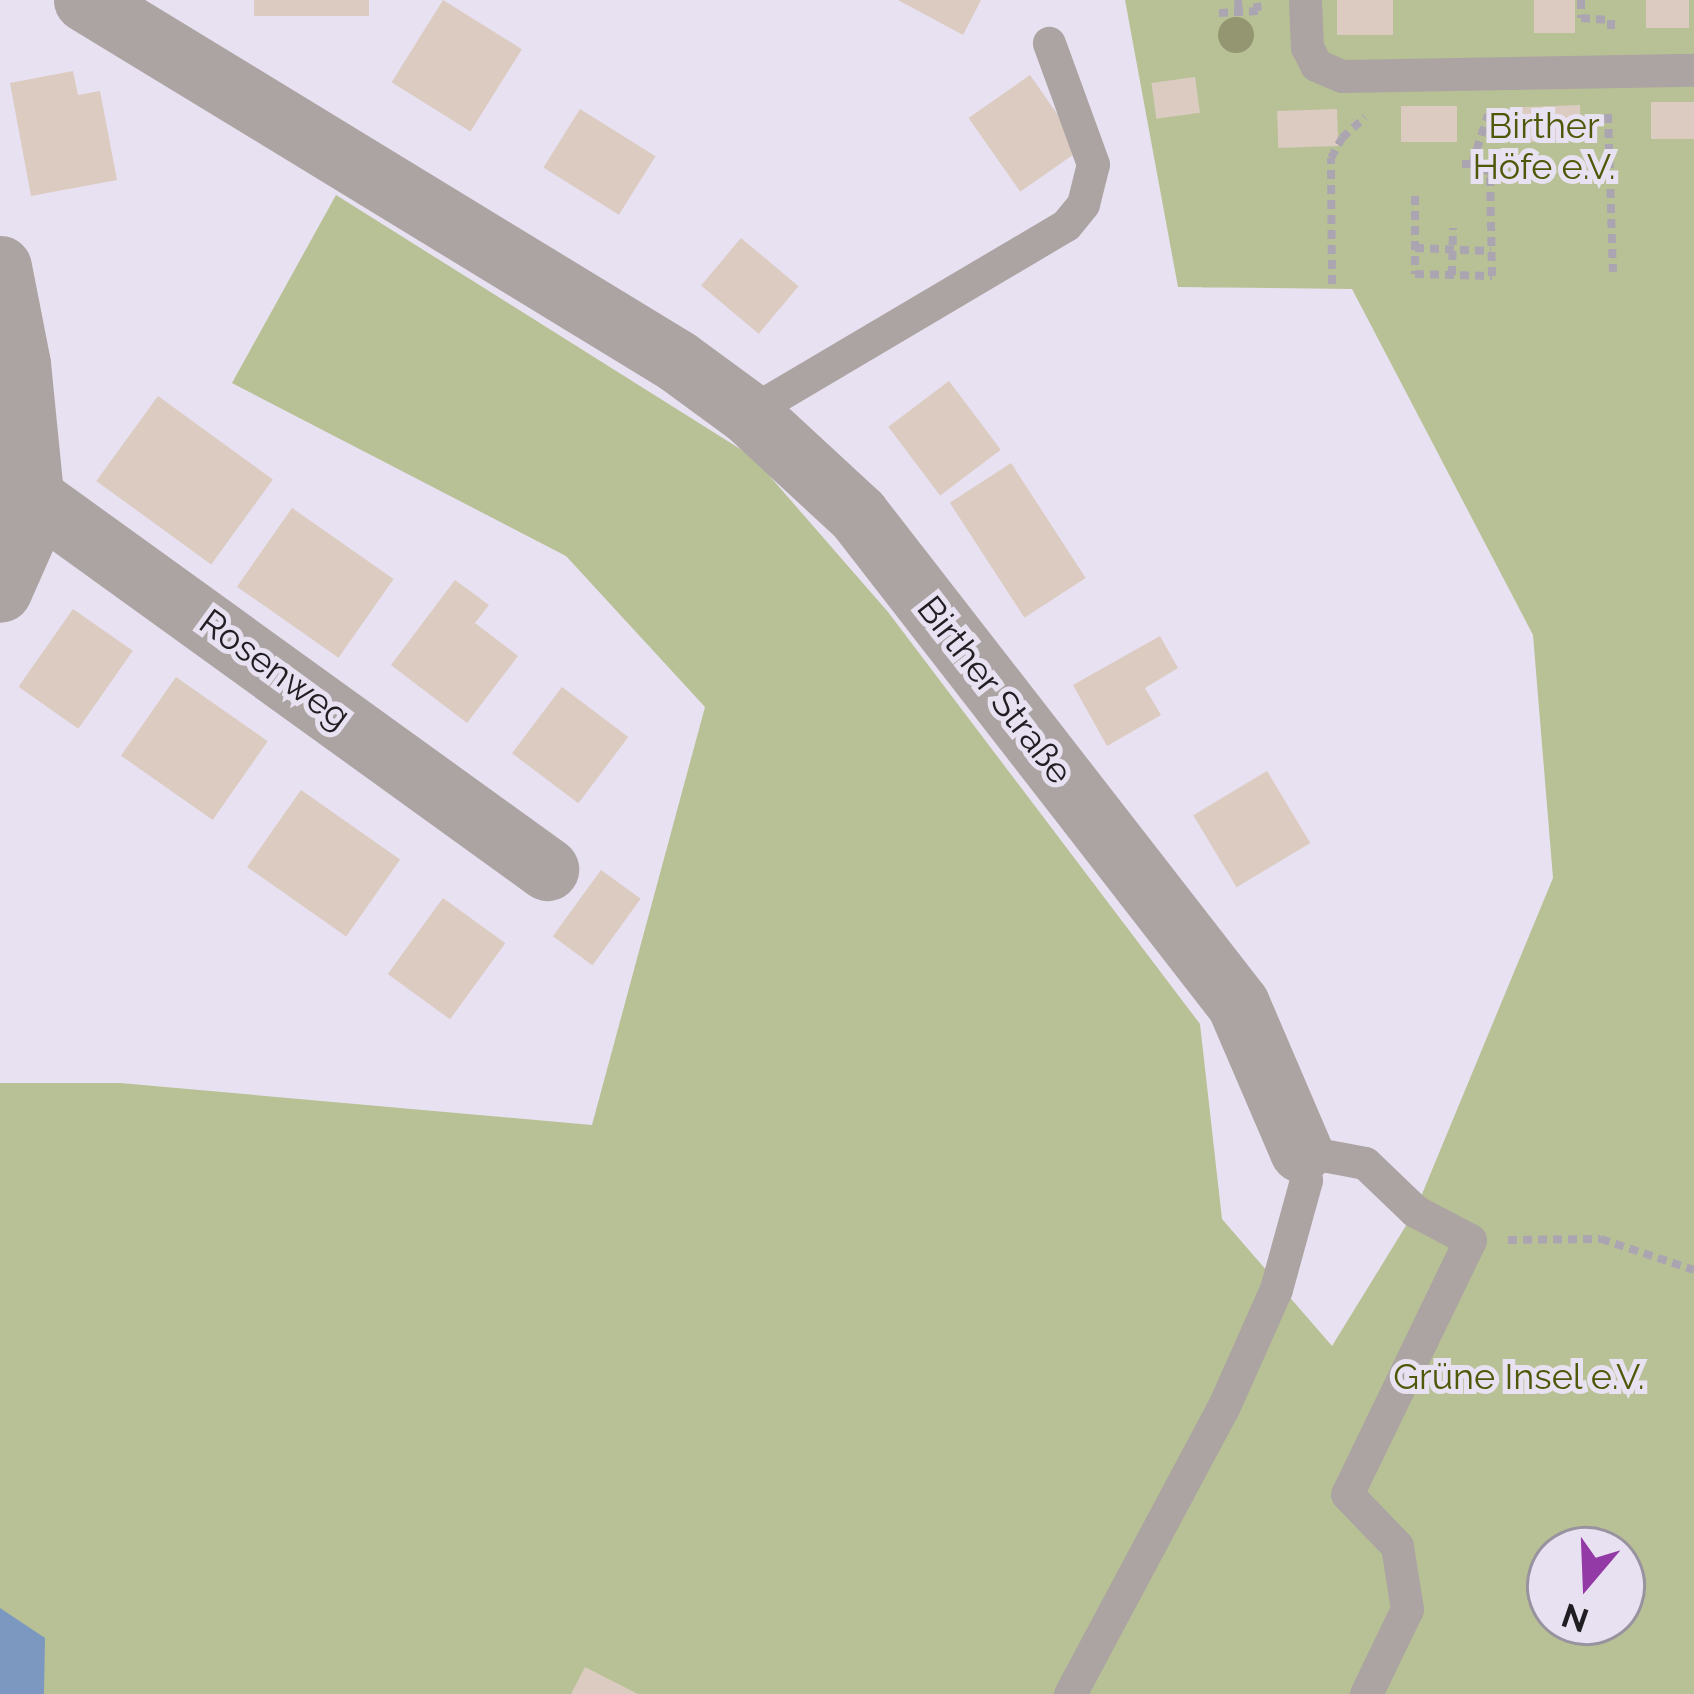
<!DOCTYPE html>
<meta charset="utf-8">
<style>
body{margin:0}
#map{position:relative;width:1694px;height:1694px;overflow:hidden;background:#e8e1f1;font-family:Raleway,sans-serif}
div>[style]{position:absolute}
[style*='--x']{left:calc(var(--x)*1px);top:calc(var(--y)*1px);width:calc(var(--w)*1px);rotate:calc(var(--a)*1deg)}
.green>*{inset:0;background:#b8c195}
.water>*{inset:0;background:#7d98c0}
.building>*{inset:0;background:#dbcbc0;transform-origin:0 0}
.path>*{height:8px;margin-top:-4px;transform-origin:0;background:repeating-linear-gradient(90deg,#aba5b2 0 9px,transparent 0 15px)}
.service>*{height:33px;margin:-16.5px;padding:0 16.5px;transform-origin:16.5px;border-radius:16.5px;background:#aca4a2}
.minor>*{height:63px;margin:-31.5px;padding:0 31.5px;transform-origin:31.5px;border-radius:31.5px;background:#aca4a2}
.trees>*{width:36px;height:36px;margin:-18px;border-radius:50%;background:#939671}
span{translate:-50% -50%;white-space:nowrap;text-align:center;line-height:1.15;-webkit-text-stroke:10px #e8e1f1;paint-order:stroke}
.park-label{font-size:36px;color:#4e5809}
.street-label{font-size:36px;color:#201d23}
.north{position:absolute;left:1526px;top:1526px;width:120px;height:120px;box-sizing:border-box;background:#e8e1f1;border:3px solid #98939f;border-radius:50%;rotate:199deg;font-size:33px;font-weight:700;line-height:48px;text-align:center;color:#201d23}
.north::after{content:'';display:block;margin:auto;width:42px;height:54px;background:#933aa6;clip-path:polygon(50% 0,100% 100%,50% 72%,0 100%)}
</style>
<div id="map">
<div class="green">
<div style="clip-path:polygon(evenodd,1125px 0,1694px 0,1694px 1694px,0 1694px,0 1083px,120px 1083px,592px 1125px,705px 707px,566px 556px,232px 383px,336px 195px,753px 457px,888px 612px,1200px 1024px,1222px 1219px,1332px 1346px,1415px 1211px,1553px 878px,1533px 635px,1352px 289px,1178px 287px,1125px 0,1550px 1550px,1622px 1550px,1622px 1622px,1550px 1622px,1550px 1550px)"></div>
</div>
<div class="water">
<div style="clip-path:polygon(0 1608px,45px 1638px,44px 1694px,0 1694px)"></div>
</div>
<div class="building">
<div style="left:254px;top:0;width:115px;height:16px"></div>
<div style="left:443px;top:0;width:93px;height:97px;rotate:32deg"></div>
<div style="clip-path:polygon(898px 0,981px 0,963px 35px)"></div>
<div style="left:1337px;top:0;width:56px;height:35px"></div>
<div style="left:1534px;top:0;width:41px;height:33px"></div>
<div style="left:1646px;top:0;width:43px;height:28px"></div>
<div style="clip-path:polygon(73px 71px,78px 95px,100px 91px,117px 180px,31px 196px,10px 83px)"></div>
<div style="left:1030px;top:75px;width:90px;height:75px;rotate:55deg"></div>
<div style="left:1195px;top:77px;width:36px;height:44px;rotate:82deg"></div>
<div style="left:1694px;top:102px;width:37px;height:43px;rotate:90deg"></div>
<div style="left:1580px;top:105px;width:35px;height:60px;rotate:88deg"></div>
<div style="left:1401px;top:106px;width:56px;height:36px"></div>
<div style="left:580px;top:109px;width:89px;height:69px;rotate:32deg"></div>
<div style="left:1337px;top:109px;width:37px;height:60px;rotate:88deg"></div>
<div style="left:741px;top:238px;width:75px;height:62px;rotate:40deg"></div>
<div style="left:949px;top:381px;width:86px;height:76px;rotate:53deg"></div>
<div style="left:158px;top:396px;width:142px;height:105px;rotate:36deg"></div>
<div style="left:1011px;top:463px;width:137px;height:73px;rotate:57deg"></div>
<div style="left:292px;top:508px;width:124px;height:96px;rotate:35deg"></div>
<div style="clip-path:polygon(455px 580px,489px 605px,475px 623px,518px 656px,467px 723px,391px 665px)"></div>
<div style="left:73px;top:609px;width:73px;height:95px;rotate:35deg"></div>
<div style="clip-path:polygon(1160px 636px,1178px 668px,1145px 688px,1161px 715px,1107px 746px,1073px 685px)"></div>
<div style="left:176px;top:677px;width:112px;height:96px;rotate:35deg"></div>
<div style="left:562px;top:687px;width:83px;height:83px;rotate:37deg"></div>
<div style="left:1267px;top:771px;width:84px;height:86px;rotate:59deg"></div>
<div style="left:301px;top:790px;width:121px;height:94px;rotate:35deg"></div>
<div style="left:601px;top:870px;width:49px;height:82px;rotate:36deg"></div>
<div style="left:443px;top:898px;width:77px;height:94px;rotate:36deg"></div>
<div style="clip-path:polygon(585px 1667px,638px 1694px,571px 1694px)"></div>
</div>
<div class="path">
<div style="--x:1238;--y:0;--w:13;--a:86"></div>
<div style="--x:1581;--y:0;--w:18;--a:90"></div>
<div style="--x:1581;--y:18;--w:30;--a:4"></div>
<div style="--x:1611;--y:20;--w:13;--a:90"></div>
<div style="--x:1219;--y:13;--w:39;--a:-3"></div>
<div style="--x:1258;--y:11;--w:8;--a:-97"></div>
<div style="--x:1608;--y:114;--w:158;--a:88.2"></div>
<div style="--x:1462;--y:164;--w:10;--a:0"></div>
<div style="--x:1472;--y:164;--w:52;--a:-71.9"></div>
<div style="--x:1415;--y:196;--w:78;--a:90"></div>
<div style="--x:1415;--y:274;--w:77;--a:1.5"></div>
<div style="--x:1492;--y:276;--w:104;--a:-91.1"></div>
<div style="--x:1490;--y:172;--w:20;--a:-156"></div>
<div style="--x:1415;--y:248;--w:76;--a:2.3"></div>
<div style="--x:1452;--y:275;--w:47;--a:-88.8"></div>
<div style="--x:1332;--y:284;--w:126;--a:-90.5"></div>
<div style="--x:1331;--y:158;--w:23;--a:-61"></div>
<div style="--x:1342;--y:138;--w:31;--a:-42"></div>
<div style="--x:1508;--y:1240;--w:93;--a:-0.6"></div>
<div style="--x:1601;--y:1239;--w:98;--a:18.4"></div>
</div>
<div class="service">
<div style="--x:1305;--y:0;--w:47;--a:87.6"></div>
<div style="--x:1307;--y:47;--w:20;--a:63"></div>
<div style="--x:1316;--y:65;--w:28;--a:23"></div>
<div style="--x:1342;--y:76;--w:352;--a:-1"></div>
<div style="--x:748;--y:413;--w:369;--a:-30.6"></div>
<div style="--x:1066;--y:225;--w:27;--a:-51"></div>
<div style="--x:1083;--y:204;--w:41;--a:-76"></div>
<div style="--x:1093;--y:164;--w:129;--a:-110"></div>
<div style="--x:1070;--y:1694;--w:324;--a:-61.9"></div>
<div style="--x:1223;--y:1408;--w:130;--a:-66"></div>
<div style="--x:1276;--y:1289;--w:113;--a:-74.6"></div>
<div style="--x:1306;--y:1180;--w:29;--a:-100"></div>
<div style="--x:1301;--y:1151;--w:65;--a:10.6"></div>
<div style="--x:1365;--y:1163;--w:69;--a:43.8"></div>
<div style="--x:1415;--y:1211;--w:62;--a:27.8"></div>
<div style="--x:1470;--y:1240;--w:282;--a:115.8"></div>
<div style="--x:1347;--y:1494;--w:72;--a:46.1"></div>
<div style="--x:1397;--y:1546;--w:64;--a:81"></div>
<div style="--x:1407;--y:1609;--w:94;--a:115.8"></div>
</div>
<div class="minor">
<div style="--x:85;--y:0;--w:693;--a:31.37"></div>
<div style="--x:677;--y:361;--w:88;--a:36.2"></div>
<div style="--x:748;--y:413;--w:150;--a:42.8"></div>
<div style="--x:858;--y:515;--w:619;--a:52.15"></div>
<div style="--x:1238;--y:1004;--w:160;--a:66.8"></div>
<div style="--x:0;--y:267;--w:99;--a:78.9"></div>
<div style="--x:19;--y:364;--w:131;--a:84.3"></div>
<div style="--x:32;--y:494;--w:29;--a:94"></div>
<div style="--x:30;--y:523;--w:74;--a:113.8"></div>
<div style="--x:0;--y:474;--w:675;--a:35.83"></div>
</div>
<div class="trees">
<div style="left:1236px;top:35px"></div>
</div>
<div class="park-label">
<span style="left:1544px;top:146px">Birther<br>Höfe e.V.</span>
<span style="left:1519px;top:1377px">Grüne Insel e.V.</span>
</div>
<div class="street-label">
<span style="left:275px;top:669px;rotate:36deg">Rosenweg</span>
<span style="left:995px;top:690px;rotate:52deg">Birther Straße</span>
</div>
<div class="north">N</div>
</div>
